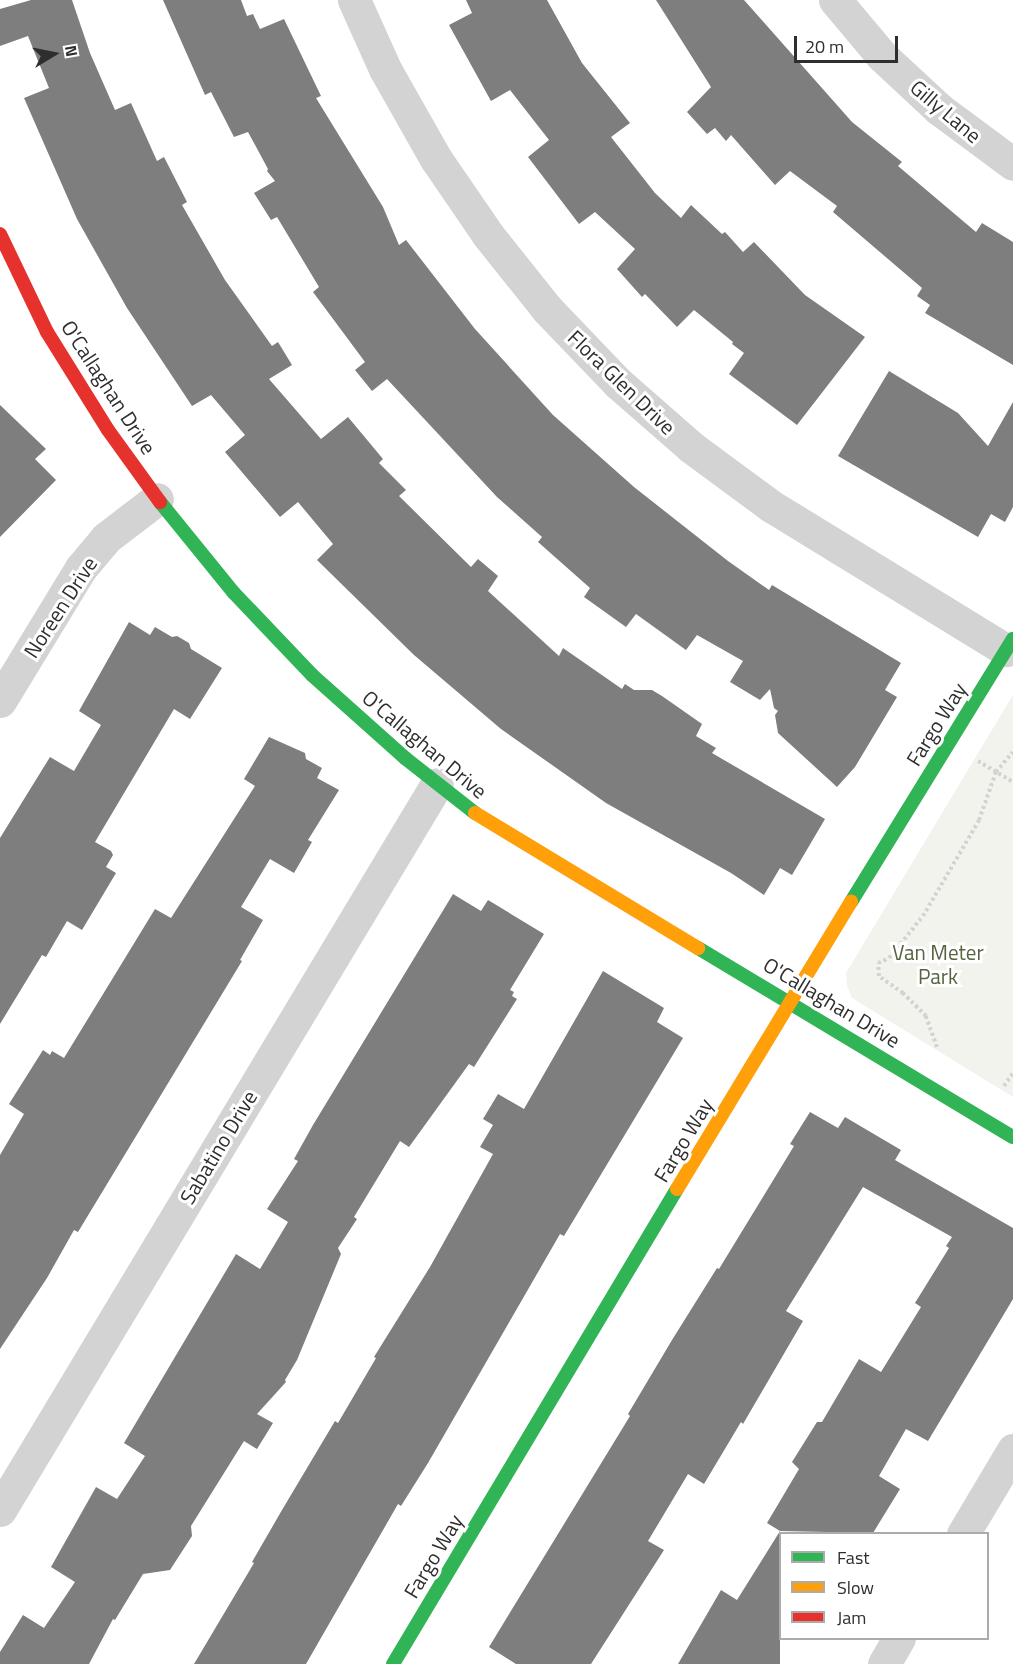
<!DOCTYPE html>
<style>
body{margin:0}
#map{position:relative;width:1013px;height:1664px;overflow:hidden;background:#fff;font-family:"Titillium Web",sans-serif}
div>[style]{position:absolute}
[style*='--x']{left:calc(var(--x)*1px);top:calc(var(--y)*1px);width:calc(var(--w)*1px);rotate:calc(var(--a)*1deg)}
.green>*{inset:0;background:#f1f3ec}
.building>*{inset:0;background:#7e7e7e}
.path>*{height:4px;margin-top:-2px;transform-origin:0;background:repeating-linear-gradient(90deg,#d3d3d3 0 3px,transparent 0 6px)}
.street>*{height:33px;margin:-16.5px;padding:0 16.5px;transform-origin:16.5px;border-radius:16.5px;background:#d3d3d3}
.fast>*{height:14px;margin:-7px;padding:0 7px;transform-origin:7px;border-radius:7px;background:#30b455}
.slow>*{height:14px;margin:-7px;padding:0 7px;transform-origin:7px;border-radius:7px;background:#ff9f0a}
.jam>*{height:14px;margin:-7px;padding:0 7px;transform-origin:7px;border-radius:7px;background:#e5322d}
span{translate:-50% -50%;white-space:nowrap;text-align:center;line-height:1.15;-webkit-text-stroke:6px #fff;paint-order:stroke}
.street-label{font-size:21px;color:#2e2e2e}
.park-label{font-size:21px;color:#556540}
.legend{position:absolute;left:779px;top:1532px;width:210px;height:108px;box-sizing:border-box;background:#fff;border:2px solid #ababab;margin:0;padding:8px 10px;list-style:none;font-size:18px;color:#2e2e2e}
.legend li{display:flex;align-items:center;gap:12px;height:30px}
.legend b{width:30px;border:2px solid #ababab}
.north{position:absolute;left:24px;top:24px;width:60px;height:60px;-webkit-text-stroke:4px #fff;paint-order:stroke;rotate:80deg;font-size:16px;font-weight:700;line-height:24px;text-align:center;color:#2e2e2e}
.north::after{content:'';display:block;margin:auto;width:21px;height:27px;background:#2e2e2e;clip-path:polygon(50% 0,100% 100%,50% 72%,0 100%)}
.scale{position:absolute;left:794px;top:36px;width:104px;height:27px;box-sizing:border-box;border:3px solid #2e2e2e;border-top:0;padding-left:8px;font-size:18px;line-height:21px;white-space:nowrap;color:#2e2e2e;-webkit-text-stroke:4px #fff;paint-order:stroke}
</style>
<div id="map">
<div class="green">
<div style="clip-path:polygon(1013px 695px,1013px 1097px,852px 998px,847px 986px,846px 973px)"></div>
</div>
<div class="building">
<div style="clip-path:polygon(31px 0,72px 0,90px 53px,115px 110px,131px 103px,157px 161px,164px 157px,187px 202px,182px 205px,225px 280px,272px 346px,278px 342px,292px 365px,269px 379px,321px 439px,348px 417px,383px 459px,379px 463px,406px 490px,399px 496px,471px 567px,478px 559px,498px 576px,488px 591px,559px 656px,563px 648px,622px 689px,625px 684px,634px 690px,652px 690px,662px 696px,702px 724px,696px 736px,716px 748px,712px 753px,825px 819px,792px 875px,780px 868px,764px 895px,731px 873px,606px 803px,501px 729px,414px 655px,317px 560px,333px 544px,298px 502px,280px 517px,225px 452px,245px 435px,211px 395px,192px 406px,127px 308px,77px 219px,24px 98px,49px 88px,28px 36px,0 46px,0 9px)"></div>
<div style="clip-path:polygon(163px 0,241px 0,247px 16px,253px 14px,260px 29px,284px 19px,321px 96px,316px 98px,383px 207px,399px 245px,406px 240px,475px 329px,553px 415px,634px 487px,728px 561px,769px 590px,772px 585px,901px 663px,885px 690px,897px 697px,855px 767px,837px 787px,778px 733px,775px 715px,778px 711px,774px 708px,770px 689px,760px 700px,730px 682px,743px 661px,697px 635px,686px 650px,636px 614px,626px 627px,584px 597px,590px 588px,538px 542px,542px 537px,497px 497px,387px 379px,372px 391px,355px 370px,365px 362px,313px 292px,319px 287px,277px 217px,271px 220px,254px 193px,275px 181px,267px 171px,268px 169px,248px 132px,234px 137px,211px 92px,205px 95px)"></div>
<div style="clip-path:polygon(466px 0,547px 0,582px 63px,630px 123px,611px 137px,655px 193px,681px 218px,691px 205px,722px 234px,725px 232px,743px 252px,754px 242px,805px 295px,865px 337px,797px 425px,729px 374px,744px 353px,732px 344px,733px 342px,694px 310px,677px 327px,645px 294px,642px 297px,617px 269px,635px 249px,595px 212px,579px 224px,528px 157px,549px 140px,510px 90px,491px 101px,449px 25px,472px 13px)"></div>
<div style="clip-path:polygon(656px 0,744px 0,852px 122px,902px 162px,898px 166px,976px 232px,982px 223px,1013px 242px,1013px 365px,925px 313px,930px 305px,917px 296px,922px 288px,833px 212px,837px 206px,790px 171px,775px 185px,731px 135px,726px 141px,715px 128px,707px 134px,687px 112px,711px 87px)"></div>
<div style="clip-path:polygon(889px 371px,958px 413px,988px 446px,1013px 402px,1013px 507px,1005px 522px,991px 514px,978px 537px,838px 456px)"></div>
<div style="clip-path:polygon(0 405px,46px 449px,35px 459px,56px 480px,0 537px)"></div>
<div style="clip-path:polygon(129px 622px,150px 635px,155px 627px,172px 637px,177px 636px,189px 643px,191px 649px,222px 668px,190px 719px,174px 709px,95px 842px,111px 851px,113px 855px,106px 867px,116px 873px,82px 930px,67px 921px,46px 957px,42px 955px,0 1024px,0 838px,50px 757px,74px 771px,101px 725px,79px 711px)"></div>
<div style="clip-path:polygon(269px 737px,305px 753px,306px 759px,322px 768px,317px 778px,339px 790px,308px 840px,312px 842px,294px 873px,270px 859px,241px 907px,263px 920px,240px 960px,242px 961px,78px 1232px,74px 1230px,47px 1278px,0 1349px,0 1155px,24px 1114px,9px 1104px,43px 1050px,50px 1055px,52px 1051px,64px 1058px,155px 909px,171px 918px,255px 786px,244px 779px)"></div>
<div style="clip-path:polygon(453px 894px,481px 911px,488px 900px,544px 934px,510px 990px,514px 992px,512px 996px,517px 999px,474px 1067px,469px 1064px,409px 1147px,400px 1141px,354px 1217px,357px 1219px,338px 1248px,341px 1254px,297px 1360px,285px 1380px,286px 1382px,257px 1414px,273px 1423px,257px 1449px,244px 1441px,191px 1526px,192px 1536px,170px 1570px,143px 1574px,115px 1620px,113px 1619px,89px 1664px,0 1664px,0 1652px,23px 1615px,44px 1628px,75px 1582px,51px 1567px,96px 1487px,117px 1499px,145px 1456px,124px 1443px,236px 1254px,260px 1269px,288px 1222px,267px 1209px,298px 1161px,294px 1159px,313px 1125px)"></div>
<div style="clip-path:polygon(603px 971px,664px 1008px,657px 1022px,683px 1038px,564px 1236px,560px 1234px,428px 1463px,401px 1506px,398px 1504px,306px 1664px,194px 1664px,254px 1563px,252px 1562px,282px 1510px,335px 1421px,338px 1423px,376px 1358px,374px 1357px,430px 1267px,493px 1154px,480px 1147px,493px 1125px,483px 1119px,498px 1094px,524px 1109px)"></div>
<div style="clip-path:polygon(810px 1112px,838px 1128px,845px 1117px,901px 1150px,895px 1160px,1013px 1228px,1013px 1299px,928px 1441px,906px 1429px,879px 1476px,900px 1489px,873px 1533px,780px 1531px,780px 1664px,678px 1664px,721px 1590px,737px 1600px,780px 1531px,767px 1523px,799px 1469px,792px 1462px,817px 1422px,822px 1422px,859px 1359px,881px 1372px,921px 1307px,915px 1303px,949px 1248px,946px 1246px,952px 1237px,863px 1187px,786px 1311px,803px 1321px,743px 1424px,741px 1422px,704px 1484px,688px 1474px,648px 1541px,664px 1550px,591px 1664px,516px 1664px,489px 1647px,630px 1416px,628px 1414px,672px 1340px,717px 1268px,719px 1269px,794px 1146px,790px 1144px)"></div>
</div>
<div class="path">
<div style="--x:978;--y:761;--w:41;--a:31"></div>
<div style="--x:937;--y:1047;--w:33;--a:-110"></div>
<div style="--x:926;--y:1016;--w:33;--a:-135"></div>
<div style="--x:903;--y:993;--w:29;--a:-145"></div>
<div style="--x:879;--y:976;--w:13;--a:-94"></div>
<div style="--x:878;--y:963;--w:12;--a:-24"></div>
<div style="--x:889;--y:958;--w:54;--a:-51"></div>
<div style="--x:923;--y:916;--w:111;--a:-59.7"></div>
<div style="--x:979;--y:820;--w:51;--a:-70.5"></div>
<div style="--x:996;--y:772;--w:26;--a:-50"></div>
<div style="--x:1004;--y:1086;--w:16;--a:-55"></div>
</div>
<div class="street">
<div style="--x:354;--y:0;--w:76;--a:65.8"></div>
<div style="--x:385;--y:69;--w:103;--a:60.5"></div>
<div style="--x:436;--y:159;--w:92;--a:55.6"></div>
<div style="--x:488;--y:235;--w:95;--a:51.4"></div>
<div style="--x:547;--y:309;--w:103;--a:46.2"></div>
<div style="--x:618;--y:383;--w:97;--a:41.2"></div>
<div style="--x:691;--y:447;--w:99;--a:36.4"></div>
<div style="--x:771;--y:506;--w:276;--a:31.5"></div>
<div style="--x:835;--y:0;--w:73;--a:50"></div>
<div style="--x:882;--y:56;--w:78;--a:42.9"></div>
<div style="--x:939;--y:109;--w:92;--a:36.6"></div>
<div style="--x:0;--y:701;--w:156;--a:-58.7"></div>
<div style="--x:81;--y:568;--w:39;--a:-50"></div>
<div style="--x:106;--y:538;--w:64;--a:-37.4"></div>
<div style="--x:0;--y:1510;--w:847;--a:-58.96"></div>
<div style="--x:963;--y:1534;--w:98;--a:-59.2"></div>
<div style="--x:884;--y:1664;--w:30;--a:-60"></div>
</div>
<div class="fast">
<div style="--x:160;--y:502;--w:117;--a:50.9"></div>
<div style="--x:234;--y:593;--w:113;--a:46.4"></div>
<div style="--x:312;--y:675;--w:125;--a:41.7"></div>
<div style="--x:405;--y:758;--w:89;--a:38.2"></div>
<div style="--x:851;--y:902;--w:309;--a:-58.4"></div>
<div style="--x:698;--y:948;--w:367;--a:31"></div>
<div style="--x:393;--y:1664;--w:553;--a:-59.13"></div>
</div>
<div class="slow">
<div style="--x:475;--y:813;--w:261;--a:31.2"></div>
<div style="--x:677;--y:1189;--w:336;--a:-58.8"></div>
</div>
<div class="jam">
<div style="--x:0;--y:234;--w:109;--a:64.4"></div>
<div style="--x:47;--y:332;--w:115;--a:58.1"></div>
<div style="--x:108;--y:430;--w:89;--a:54.2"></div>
</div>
<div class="street-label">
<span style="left:946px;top:111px;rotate:40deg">Gilly Lane</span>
<span style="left:622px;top:382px;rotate:44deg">Flora Glen Drive</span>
<span style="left:109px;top:387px;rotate:57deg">O'Callaghan Drive</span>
<span style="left:60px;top:607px;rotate:-57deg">Noreen Drive</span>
<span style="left:936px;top:724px;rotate:-58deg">Fargo Way</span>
<span style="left:425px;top:744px;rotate:40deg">O'Callaghan Drive</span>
<span style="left:832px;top:1002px;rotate:31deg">O'Callaghan Drive</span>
<span style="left:683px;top:1140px;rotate:-59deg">Fargo Way</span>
<span style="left:218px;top:1147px;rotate:-59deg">Sabatino Drive</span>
<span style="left:433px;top:1556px;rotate:-59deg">Fargo Way</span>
</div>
<div class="park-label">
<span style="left:938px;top:964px">Van Meter<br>Park</span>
</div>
<ul class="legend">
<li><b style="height:8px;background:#30b455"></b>Fast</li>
<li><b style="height:8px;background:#ff9f0a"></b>Slow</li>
<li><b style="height:8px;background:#e5322d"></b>Jam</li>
</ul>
<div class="north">N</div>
<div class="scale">20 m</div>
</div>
